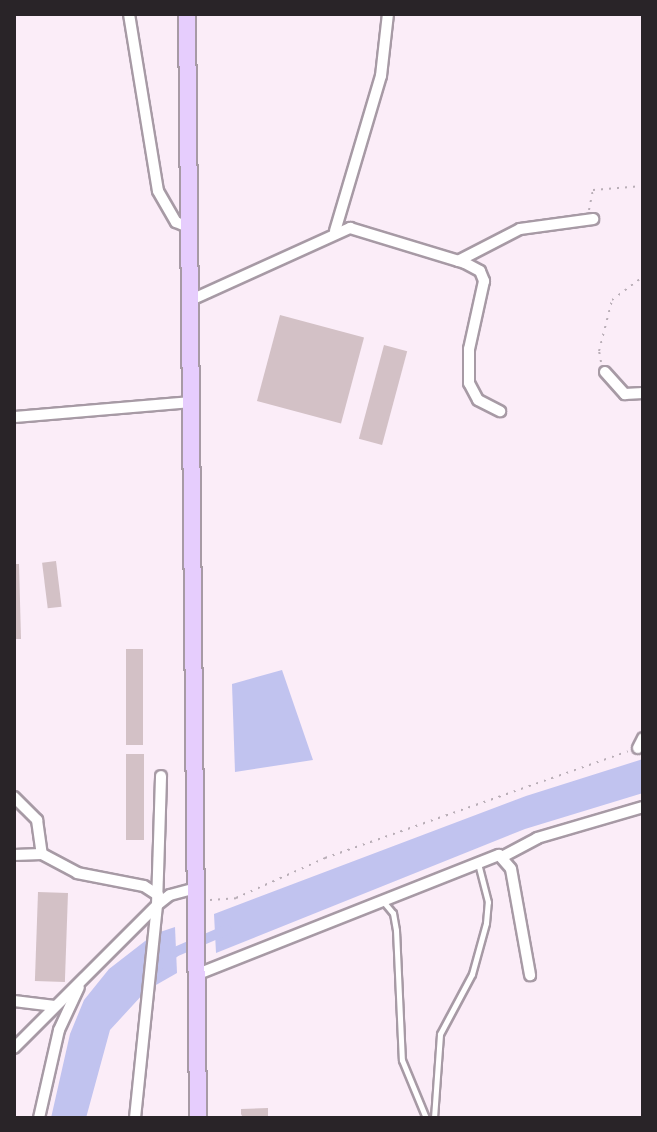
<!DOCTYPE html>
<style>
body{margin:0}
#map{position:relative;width:657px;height:1132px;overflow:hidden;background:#fbedf8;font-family:Poppins,sans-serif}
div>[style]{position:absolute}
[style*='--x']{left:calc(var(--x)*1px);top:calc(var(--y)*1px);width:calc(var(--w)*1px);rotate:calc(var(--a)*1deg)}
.water>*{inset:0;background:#c1c3ef}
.canal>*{height:10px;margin:-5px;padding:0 5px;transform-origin:5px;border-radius:5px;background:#c1c3ef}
.building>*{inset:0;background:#d3c1c6;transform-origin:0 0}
.path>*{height:2px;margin-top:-1px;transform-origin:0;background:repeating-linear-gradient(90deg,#b9aeb7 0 2px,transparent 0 8px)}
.roads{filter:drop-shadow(2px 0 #a79aa5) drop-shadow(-2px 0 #a79aa5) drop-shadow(0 2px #a79aa5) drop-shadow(0 -2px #a79aa5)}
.service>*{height:5px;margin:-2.5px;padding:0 2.5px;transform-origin:2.5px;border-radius:2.5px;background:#fff}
.minor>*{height:10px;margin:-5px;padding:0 5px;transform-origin:5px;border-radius:5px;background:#fff}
.primary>*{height:16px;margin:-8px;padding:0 8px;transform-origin:8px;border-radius:8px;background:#e6cdfd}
span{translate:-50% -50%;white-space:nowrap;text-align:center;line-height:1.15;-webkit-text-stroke:7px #fff;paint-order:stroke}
.frame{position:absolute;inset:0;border:16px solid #292428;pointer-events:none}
</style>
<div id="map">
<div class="water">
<div style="clip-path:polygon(282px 670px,313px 760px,235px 772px,232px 684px)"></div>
<div style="clip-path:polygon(643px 759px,643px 793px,525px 829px,216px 953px,214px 914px,526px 796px)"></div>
<div style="clip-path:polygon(175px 927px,177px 973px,156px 985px,160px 932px)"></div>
<div style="clip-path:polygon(149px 938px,144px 993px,110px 1030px,86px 1118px,51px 1118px,70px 1034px,84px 1000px,109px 969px)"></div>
</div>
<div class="canal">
<div style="--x:146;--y:974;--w:36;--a:-37"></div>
<div style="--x:175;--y:952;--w:56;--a:-23.3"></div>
</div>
<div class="building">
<div style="left:280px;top:315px;width:87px;height:89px;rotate:15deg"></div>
<div style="left:384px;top:345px;width:24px;height:97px;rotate:15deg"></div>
<div style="left:56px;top:561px;width:46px;height:14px;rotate:83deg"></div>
<div style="clip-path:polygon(14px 564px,19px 564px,21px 639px,14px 639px)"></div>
<div style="left:126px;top:649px;width:17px;height:96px"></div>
<div style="left:126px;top:754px;width:18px;height:86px"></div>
<div style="left:38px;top:892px;width:30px;height:89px;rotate:2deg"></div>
<div style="clip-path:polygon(268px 1108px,268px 1118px,243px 1118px,241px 1114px,241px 1109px)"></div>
</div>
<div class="path">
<div style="--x:589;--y:210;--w:20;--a:-79"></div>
<div style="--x:593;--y:190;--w:50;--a:-4.6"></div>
<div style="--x:601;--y:362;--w:11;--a:-100"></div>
<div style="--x:599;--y:351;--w:53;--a:-75.7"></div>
<div style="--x:612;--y:300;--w:39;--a:-37"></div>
<div style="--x:210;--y:900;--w:26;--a:-4"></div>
<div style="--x:236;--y:898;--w:98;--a:-24.2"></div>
<div style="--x:325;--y:858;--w:321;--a:-19.4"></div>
</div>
<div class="roads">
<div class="service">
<div style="--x:382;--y:900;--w:17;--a:50"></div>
<div style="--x:393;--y:913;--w:17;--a:80"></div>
<div style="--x:396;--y:930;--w:130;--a:87.4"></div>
<div style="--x:402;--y:1060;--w:63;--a:67.5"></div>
<div style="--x:434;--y:1118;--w:84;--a:-85.9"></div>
<div style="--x:440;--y:1034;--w:68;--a:-61.9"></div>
<div style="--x:472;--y:974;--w:53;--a:-74.6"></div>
<div style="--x:486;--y:923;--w:21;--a:-85"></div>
<div style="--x:488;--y:902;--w:40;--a:-104.4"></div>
</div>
<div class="minor">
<div style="--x:129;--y:14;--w:179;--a:80.7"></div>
<div style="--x:158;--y:191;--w:36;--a:60"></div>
<div style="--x:176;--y:222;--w:15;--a:23"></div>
<div style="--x:335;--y:231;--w:162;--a:-73.5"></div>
<div style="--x:381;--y:76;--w:62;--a:-83.6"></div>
<div style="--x:458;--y:261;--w:70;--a:-27.3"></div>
<div style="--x:520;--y:229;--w:74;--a:-7.8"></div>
<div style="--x:191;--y:300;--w:175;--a:-24.4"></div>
<div style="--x:350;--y:228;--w:120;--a:16.9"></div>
<div style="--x:465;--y:263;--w:17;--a:28"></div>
<div style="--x:480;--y:271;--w:11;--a:68"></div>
<div style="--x:484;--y:281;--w:70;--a:102.4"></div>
<div style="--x:469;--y:349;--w:34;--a:90"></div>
<div style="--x:469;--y:383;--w:19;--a:62"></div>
<div style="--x:478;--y:400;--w:25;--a:27"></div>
<div style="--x:605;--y:372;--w:30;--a:48"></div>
<div style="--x:625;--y:394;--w:18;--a:-3"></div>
<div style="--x:14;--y:417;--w:179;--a:-4.8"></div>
<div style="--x:638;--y:748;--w:11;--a:-63"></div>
<div style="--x:14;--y:797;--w:33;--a:45"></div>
<div style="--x:37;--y:820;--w:34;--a:82"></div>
<div style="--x:14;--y:855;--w:28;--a:-2"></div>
<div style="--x:42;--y:854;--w:40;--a:28"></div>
<div style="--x:77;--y:873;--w:68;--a:11"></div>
<div style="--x:144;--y:886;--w:17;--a:33"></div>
<div style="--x:502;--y:857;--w:40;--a:-28"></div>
<div style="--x:537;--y:838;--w:110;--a:-16.3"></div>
<div style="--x:198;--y:974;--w:324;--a:-21.6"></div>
<div style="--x:499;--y:855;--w:18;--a:49"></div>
<div style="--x:511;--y:869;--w:108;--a:79.8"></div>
<div style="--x:14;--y:1001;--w:41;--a:7"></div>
<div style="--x:14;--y:1048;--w:202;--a:-45"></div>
<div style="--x:157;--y:905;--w:16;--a:-38"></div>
<div style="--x:170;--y:895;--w:28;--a:-15"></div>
<div style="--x:39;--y:1118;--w:90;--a:-77.2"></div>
<div style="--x:59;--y:1030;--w:47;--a:-65.1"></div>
<div style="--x:135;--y:1118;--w:214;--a:-84.1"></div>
<div style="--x:157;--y:905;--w:129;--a:-88.2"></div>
</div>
<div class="primary">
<div style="--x:187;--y:14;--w:1104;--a:89.43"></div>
</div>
</div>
<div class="frame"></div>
</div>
